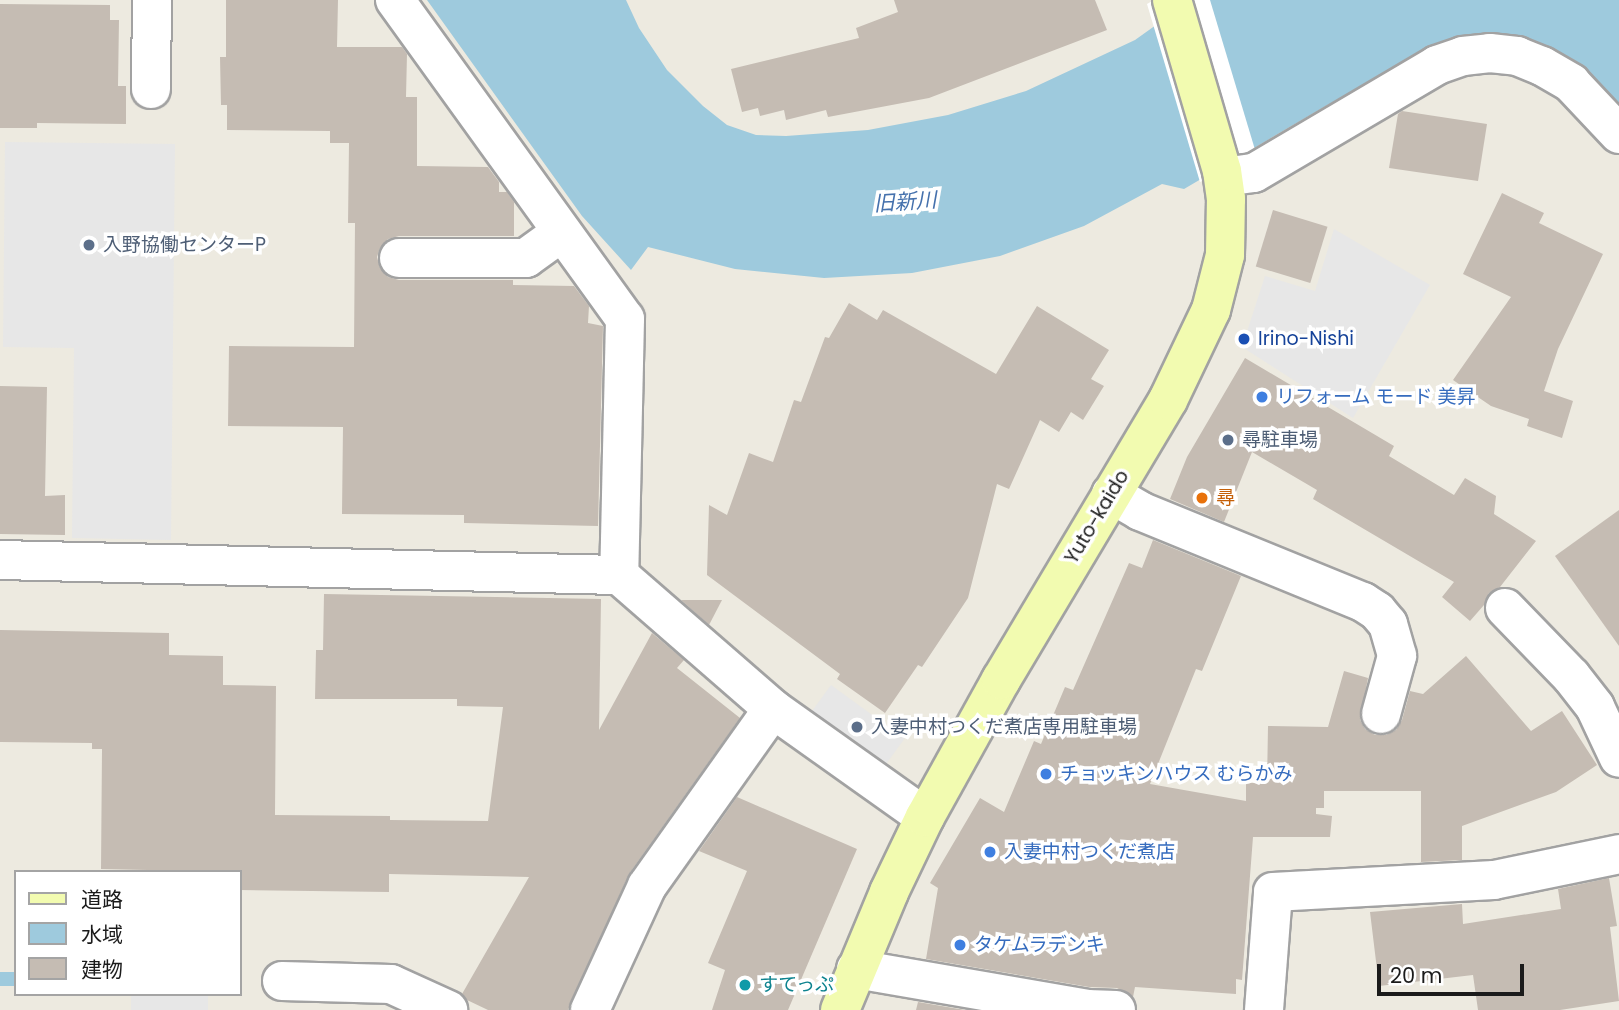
<!DOCTYPE html>
<meta charset="utf-8">
<style>
body{margin:0}
#map{position:relative;width:1619px;height:1010px;overflow:hidden;background:#edeae0;font-family:Poppins,"Noto Sans JP",sans-serif}
div>[style]{position:absolute}
[style*='--x']{left:calc(var(--x)*1px);top:calc(var(--y)*1px);width:calc(var(--w)*1px);rotate:calc(var(--a)*1deg)}
.parking>*{inset:0;background:#e7e7e7;transform-origin:0 0}
.water>*{inset:0;background:#9ecadd}
.pier>*{inset:0;background:#fff}
.stream>*{height:14px;margin:-7px;padding:0 7px;transform-origin:7px;border-radius:7px;background:#9ecadd}
.building>*{inset:0;background:#c5bcb3;transform-origin:0 0}
.roads{filter:drop-shadow(2px 0 #a2a2a2) drop-shadow(-2px 0 #a2a2a2) drop-shadow(0 2px #a2a2a2) drop-shadow(0 -2px #a2a2a2)}
.street>*{height:38px;margin:-19px;padding:0 19px;transform-origin:19px;border-radius:19px;background:#fff}
.secondary>*{height:38px;margin:-19px;padding:0 19px;transform-origin:19px;border-radius:19px;background:#f2fbb0}
.dots>*{width:19px;height:19px;translate:-50% -50%;box-sizing:border-box;border:4px solid #fff;border-radius:50%}
span{translate:-50% -50%;white-space:nowrap;text-align:center;line-height:1.15;-webkit-text-stroke:7px #fff;paint-order:stroke}
.service-label{font-size:19px;color:#4e5e75}
.left{translate:0 -50%;text-align:left}
.transit-label{font-size:19px;color:#164399}
.shop-label{font-size:19px;color:#366cbe}
.food-label{font-size:19px;color:#c56008}
.street-label{font-size:19px;color:#1b1b1b}
.culture-label{font-size:19px;color:#0d838f}
.water-label{font-size:21px;color:#4571ad;font-style:italic}
.legend{position:absolute;left:14px;top:870px;width:228px;height:126px;box-sizing:border-box;background:#fff;border:2px solid #a4a4a4;margin:0;padding:9px 12px;list-style:none;font-size:21px;color:#1b1b1b}
.legend li{display:flex;align-items:center;gap:14px;height:35px}
.legend b{width:35px;border:2px solid #a4a4a4}
.scale{position:absolute;left:1377px;top:964px;width:147px;height:32px;box-sizing:border-box;border:4px solid #1b1b1b;border-top:0;padding-left:9px;font-size:21px;line-height:24px;white-space:nowrap;color:#1b1b1b;-webkit-text-stroke:5px #fff;paint-order:stroke}
</style>
<div id="map">
<div class="parking">
<div style="clip-path:polygon(5px 142px,175px 144px,171px 540px,72px 538px,74px 348px,3px 347px)"></div>
<div style="clip-path:polygon(1334px 229px,1430px 285px,1353px 418px,1242px 347px,1265px 276px,1315px 291px)"></div>
<div style="left:831px;top:685px;width:91px;height:38px;rotate:36deg"></div>
<div style="left:131px;top:994px;width:77px;height:16px"></div>
</div>
<div class="water">
<div style="clip-path:polygon(427px 0,626px 0,639px 28px,667px 70px,703px 106px,727px 125px,756px 135px,786px 136px,868px 130px,948px 115px,1026px 91px,1135px 40px,1191px 0,1619px 0,1619px 111px,1520px 42px,1333px 110px,1329px 104px,1184px 189px,1162px 184px,1084px 226px,1000px 256px,912px 273px,824px 278px,735px 269px,648px 247px,631px 270px,582px 216px)"></div>
</div>
<div class="pier">
<div style="clip-path:polygon(1154px 0,1210px 0,1256px 153px,1200px 182px,1147px 4px)"></div>
</div>
<div class="stream">
<div style="--x:0;--y:979;--w:16;--a:0"></div>
</div>
<div class="building">
<div style="clip-path:polygon(226px 0,338px 0,337px 47px,402px 47px,407px 54px,406px 97px,417px 97px,417px 166px,488px 167px,499px 182px,499px 192px,507px 192px,514px 202px,514px 236px,399px 236px,388px 239px,380px 248px,377px 257px,380px 268px,388px 277px,399px 280px,513px 280px,513px 285px,574px 286px,589px 306px,588px 323px,603px 326px,598px 526px,464px 523px,464px 515px,342px 514px,343px 427px,228px 426px,229px 346px,354px 347px,355px 223px,348px 223px,349px 143px,330px 143px,330px 131px,227px 130px,227px 105px,221px 105px,220px 57px,226px 57px)"></div>
<div style="clip-path:polygon(894px 0,1095px 0,1107px 30px,929px 98px,828px 117px,826px 110px,786px 120px,784px 110px,760px 116px,758px 108px,742px 112px,731px 69px,859px 38px,856px 28px,898px 12px)"></div>
<div style="clip-path:polygon(0 4px,110px 5px,110px 20px,119px 20px,118px 86px,126px 86px,126px 124px,37px 123px,37px 128px,0 128px)"></div>
<div style="clip-path:polygon(1402px 111px,1487px 124px,1478px 181px,1389px 168px,1398px 114px)"></div>
<div style="clip-path:polygon(1502px 193px,1544px 213px,1539px 223px,1603px 254px,1558px 349px,1544px 391px,1573px 401px,1562px 438px,1527px 426px,1529px 419px,1491px 406px,1453px 380px,1511px 297px,1463px 274px)"></div>
<div style="left:1273px;top:210px;width:57px;height:59px;rotate:17deg"></div>
<div style="clip-path:polygon(849px 303px,877px 320px,883px 310px,996px 374px,1037px 306px,1109px 350px,1091px 379px,1104px 386px,1083px 420px,1071px 412px,1059px 432px,1040px 420px,1009px 489px,997px 484px,968px 598px,922px 667px,918px 665px,885px 713px,837px 679px,840px 674px,707px 575px,709px 505px,727px 515px,749px 453px,773px 462px,794px 400px,801px 402px,825px 337px,829px 338px)"></div>
<div style="clip-path:polygon(1245px 358px,1394px 446px,1389px 456px,1454px 495px,1465px 478px,1496px 496px,1494px 514px,1536px 541px,1500px 587px,1489px 593px,1484px 605px,1470px 621px,1442px 597px,1454px 582px,1313px 499px,1317px 490px,1252px 452px,1224px 522px,1170px 499px,1187px 457px)"></div>
<div style="clip-path:polygon(0 386px,47px 387px,45px 496px,65px 495px,65px 535px,0 534px)"></div>
<div style="clip-path:polygon(1619px 510px,1619px 646px,1555px 556px)"></div>
<div style="clip-path:polygon(1153px 540px,1241px 576px,1202px 671px,1196px 669px,1150px 784px,1246px 801px,1246px 783px,1267px 783px,1268px 726px,1328px 727px,1344px 671px,1368px 678px,1360px 720px,1365px 729px,1375px 735px,1386px 735px,1396px 730px,1402px 720px,1410px 691px,1423px 694px,1466px 656px,1531px 731px,1562px 711px,1597px 765px,1556px 792px,1462px 826px,1462px 860px,1421px 862px,1421px 791px,1324px 791px,1324px 808px,1316px 808px,1316px 814px,1332px 816px,1330px 837px,1253px 837px,1242px 980px,1236px 979px,1236px 994px,1135px 987px,1133px 997px,1117px 988px,1089px 987px,926px 959px,938px 888px,930px 883px,980px 798px,1004px 812px,1034px 741px,1041px 744px,1065px 687px,1073px 690px,1129px 563px,1142px 568px)"></div>
<div style="clip-path:polygon(324px 594px,601px 599px,599px 730px,652px 633px,684px 660px,677px 668px,740px 718px,629px 874px,568px 1010px,488px 1010px,467px 1000px,462px 994px,529px 877px,389px 874px,389px 892px,240px 890px,240px 872px,101px 869px,102px 749px,92px 749px,92px 743px,0 742px,0 630px,169px 633px,169px 655px,223px 656px,223px 685px,276px 686px,275px 815px,390px 816px,390px 820px,488px 821px,503px 707px,457px 706px,457px 699px,315px 699px,316px 650px,323px 650px)"></div>
<div style="clip-path:polygon(681px 600px,722px 600px,709px 625px)"></div>
<div style="clip-path:polygon(737px 797px,857px 849px,788px 1010px,712px 1010px,725px 970px,708px 963px,747px 871px,699px 851px)"></div>
<div style="clip-path:polygon(1609px 878px,1617px 926px,1610px 927px,1619px 1001px,1560px 1010px,1478px 1010px,1473px 975px,1379px 986px,1370px 912px,1462px 904px,1463px 924px,1561px 909px,1558px 889px)"></div>
<div style="clip-path:polygon(918px 1002px,965px 1010px,916px 1010px)"></div>
</div>
<div class="roads">
<div class="street">
<div style="--x:395;--y:0;--w:393;--a:54.2"></div>
<div style="--x:625;--y:319;--w:256;--a:91.3"></div>
<div style="--x:151;--y:89;--w:89;--a:-89.4"></div>
<div style="--x:1224;--y:177;--w:30;--a:-8"></div>
<div style="--x:1254;--y:173;--w:212;--a:-30.5"></div>
<div style="--x:1437;--y:65;--w:28;--a:-19"></div>
<div style="--x:1463;--y:56;--w:27;--a:-6"></div>
<div style="--x:1490;--y:53;--w:27;--a:6"></div>
<div style="--x:1517;--y:56;--w:27;--a:22"></div>
<div style="--x:1542;--y:66;--w:34;--a:30"></div>
<div style="--x:1571;--y:83;--w:70;--a:46.7"></div>
<div style="--x:399;--y:258;--w:127;--a:0"></div>
<div style="--x:526;--y:258;--w:44;--a:-35.8"></div>
<div style="--x:1111;--y:494;--w:34;--a:30"></div>
<div style="--x:1140;--y:511;--w:241;--a:22.2"></div>
<div style="--x:1363;--y:602;--w:17;--a:33"></div>
<div style="--x:1377;--y:611;--w:17;--a:50"></div>
<div style="--x:1388;--y:624;--w:33;--a:74"></div>
<div style="--x:1397;--y:656;--w:60;--a:105.4"></div>
<div style="--x:0;--y:560;--w:619;--a:1.39"></div>
<div style="--x:619;--y:575;--w:204;--a:41"></div>
<div style="--x:773;--y:709;--w:186;--a:35.4"></div>
<div style="--x:1505;--y:608;--w:95;--a:45.9"></div>
<div style="--x:1571;--y:676;--w:39;--a:52"></div>
<div style="--x:1595;--y:707;--w:56;--a:64.8"></div>
<div style="--x:856;--y:969;--w:234;--a:9.8"></div>
<div style="--x:1087;--y:1009;--w:29;--a:2"></div>
<div style="--x:282;--y:981;--w:109;--a:1.6"></div>
<div style="--x:391;--y:984;--w:63;--a:24.5"></div>
<div style="--x:590;--y:1010;--w:136;--a:-65.3"></div>
<div style="--x:647;--y:886;--w:217;--a:-54.6"></div>
<div style="--x:1264;--y:1010;--w:118;--a:-85.6"></div>
<div style="--x:1273;--y:892;--w:221;--a:-3.1"></div>
<div style="--x:1494;--y:880;--w:128;--a:-11.7"></div>
</div>
<div class="secondary">
<div style="--x:840;--y:1010;--w:128;--a:-67.4"></div>
<div style="--x:889;--y:892;--w:83;--a:-64.4"></div>
<div style="--x:925;--y:817;--w:157;--a:-61"></div>
<div style="--x:1001;--y:680;--w:326;--a:-59.2"></div>
<div style="--x:1168;--y:400;--w:100;--a:-64.5"></div>
<div style="--x:1211;--y:310;--w:57;--a:-75.7"></div>
<div style="--x:1225;--y:255;--w:56;--a:-89"></div>
<div style="--x:1226;--y:199;--w:28;--a:-98"></div>
<div style="--x:1222;--y:171;--w:178;--a:-106.3"></div>
</div>
</div>
<div class="dots">
<div style="left:89px;top:245px;background:#5c6f8a"></div>
<div style="left:1244px;top:339px;background:#1a4fb4"></div>
<div style="left:1262px;top:397px;background:#3f7fe0"></div>
<div style="left:1228px;top:440px;background:#5c6f8a"></div>
<div style="left:1202px;top:498px;background:#e8710a"></div>
<div style="left:857px;top:727px;background:#5c6f8a"></div>
<div style="left:1046px;top:774px;background:#3f7fe0"></div>
<div style="left:990px;top:852px;background:#3f7fe0"></div>
<div style="left:960px;top:945px;background:#3f7fe0"></div>
<div style="left:745px;top:985px;background:#0f9aa8"></div>
</div>
<div class="service-label">
<span class="left" style="left:103px;top:245px">入野協働センターP</span>
<span class="left" style="left:1242px;top:440px">尋駐車場</span>
<span class="left" style="left:871px;top:727px">入妻中村つくだ煮店専用駐車場</span>
</div>
<div class="transit-label">
<span class="left" style="left:1258px;top:339px">Irino-Nishi</span>
</div>
<div class="shop-label">
<span class="left" style="left:1276px;top:397px">リフォーム モード 美昇</span>
<span class="left" style="left:1060px;top:774px">チョッキンハウス むらかみ</span>
<span class="left" style="left:1004px;top:852px">入妻中村つくだ煮店</span>
<span class="left" style="left:974px;top:945px">タケムラデンキ</span>
</div>
<div class="food-label">
<span class="left" style="left:1216px;top:498px">尋</span>
</div>
<div class="street-label">
<span style="left:1097px;top:517px;rotate:-59deg">Yuto-kaido</span>
</div>
<div class="culture-label">
<span class="left" style="left:759px;top:985px">すてっぷ</span>
</div>
<div class="water-label">
<span style="left:905px;top:202px;rotate:-4deg">旧新川</span>
</div>
<ul class="legend">
<li><b style="height:9px;background:#f2fbb0"></b>道路</li>
<li><b style="height:19px;background:#9ecadd"></b>水域</li>
<li><b style="height:19px;background:#c5bcb3"></b>建物</li>
</ul>
<div class="scale">20 m</div>
</div>
